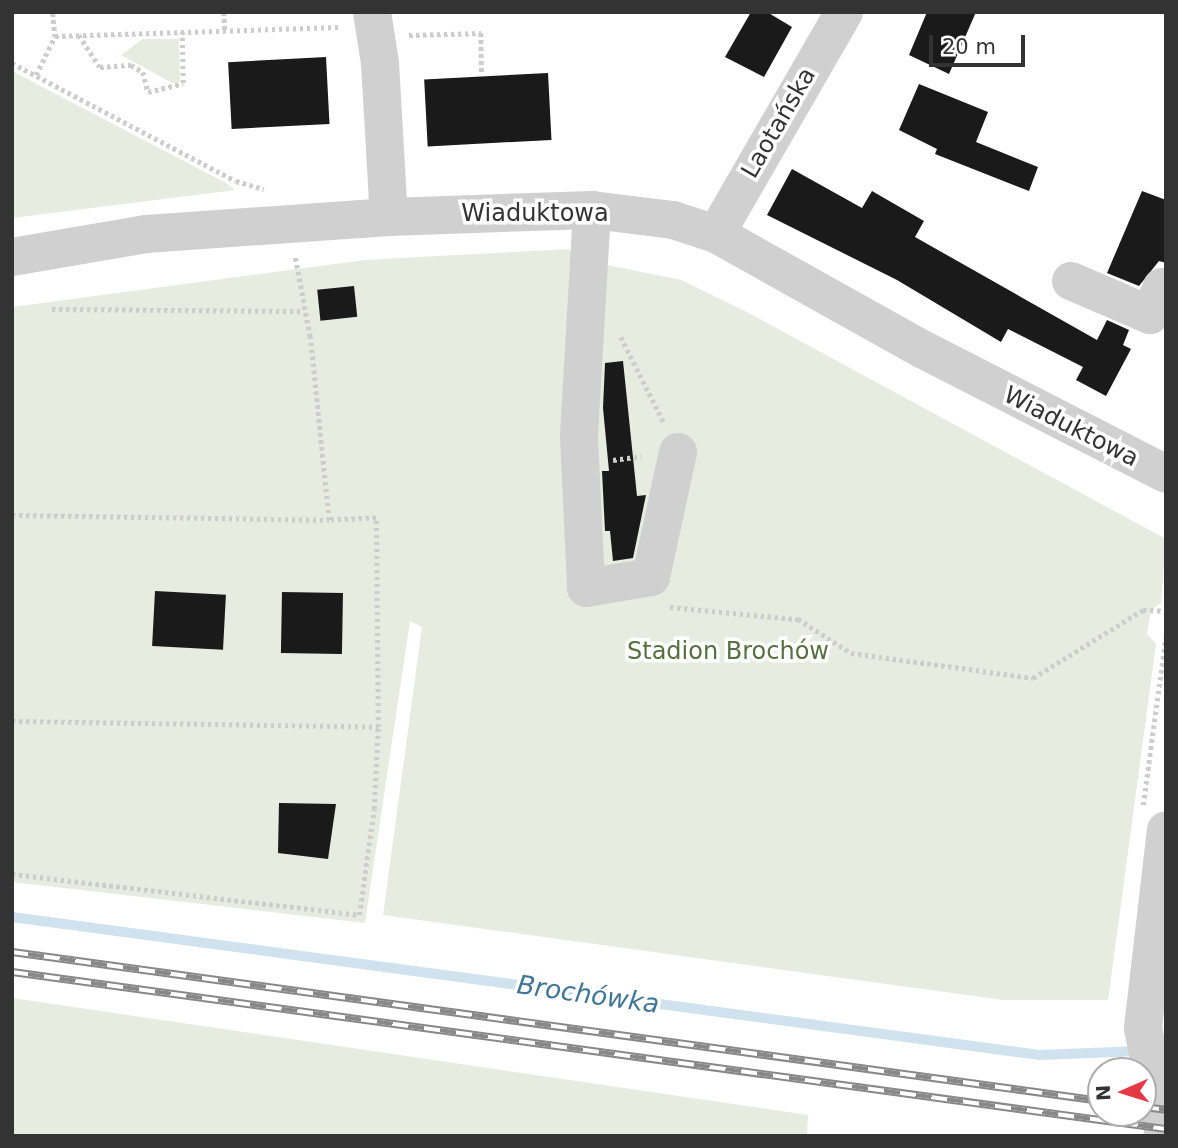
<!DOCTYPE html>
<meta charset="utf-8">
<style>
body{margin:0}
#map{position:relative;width:1178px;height:1148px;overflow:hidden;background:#fff;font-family:"DejaVu Sans",sans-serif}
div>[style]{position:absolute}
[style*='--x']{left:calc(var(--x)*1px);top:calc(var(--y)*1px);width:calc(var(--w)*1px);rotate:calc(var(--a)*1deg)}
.green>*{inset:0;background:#e6ecdf}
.stream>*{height:10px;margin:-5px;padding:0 5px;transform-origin:5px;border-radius:5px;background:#cfe2ee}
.building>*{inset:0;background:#1a1a1a;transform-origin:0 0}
.path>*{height:4.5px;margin-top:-2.25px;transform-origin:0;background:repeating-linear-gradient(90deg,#cdcdcd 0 3.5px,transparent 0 7px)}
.minor>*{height:38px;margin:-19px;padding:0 19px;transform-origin:19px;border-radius:19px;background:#d0d0d0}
.rail>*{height:8px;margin-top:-4px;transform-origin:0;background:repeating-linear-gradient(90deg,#fff 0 16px,#888 0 32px);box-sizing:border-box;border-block:2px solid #888}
span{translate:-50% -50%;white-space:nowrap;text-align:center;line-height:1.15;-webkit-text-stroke:7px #fff;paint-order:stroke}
.street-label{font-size:24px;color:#333}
.park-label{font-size:24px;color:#56703f}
.water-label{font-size:26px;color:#3f7597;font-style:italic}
.frame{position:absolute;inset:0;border:14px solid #333;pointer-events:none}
.north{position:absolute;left:1087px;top:1057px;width:70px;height:70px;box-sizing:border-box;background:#fff;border:2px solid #adadad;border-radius:50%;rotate:267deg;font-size:19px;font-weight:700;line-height:28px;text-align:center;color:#333}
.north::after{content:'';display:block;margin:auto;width:24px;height:32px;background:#e63946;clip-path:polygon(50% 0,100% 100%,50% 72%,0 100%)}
.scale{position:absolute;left:929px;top:35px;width:96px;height:32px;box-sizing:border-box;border:4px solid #333;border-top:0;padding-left:9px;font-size:21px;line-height:24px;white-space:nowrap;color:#333;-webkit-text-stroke:5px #fff;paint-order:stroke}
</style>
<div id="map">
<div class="green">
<div style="clip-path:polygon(143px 39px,179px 39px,180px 82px,172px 83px,121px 55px)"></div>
<div style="clip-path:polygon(12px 71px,226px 183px,235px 190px,12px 218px)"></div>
<div style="clip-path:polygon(569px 249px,573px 258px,681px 280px,743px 310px,1166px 539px,1161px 603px,1151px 610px,1147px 634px,1156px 644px,1108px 1000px,1004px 1000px,383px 915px,422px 627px,410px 621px,365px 923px,12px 882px,12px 307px,365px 260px)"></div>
<div style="clip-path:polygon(12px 998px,808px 1115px,807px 1136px,12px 1136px)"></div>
</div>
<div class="stream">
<div style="--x:12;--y:917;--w:1036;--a:7.65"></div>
<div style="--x:1039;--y:1055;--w:102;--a:-2.2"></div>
</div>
<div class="building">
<div style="clip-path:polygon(751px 12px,767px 12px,792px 27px,764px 77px,725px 57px)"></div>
<div style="clip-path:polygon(927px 12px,976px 12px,949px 74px,909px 55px)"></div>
<div style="left:326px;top:57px;width:67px;height:98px;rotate:87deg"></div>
<div style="left:548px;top:73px;width:67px;height:124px;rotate:87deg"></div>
<div style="clip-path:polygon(919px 84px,988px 112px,976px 142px,1038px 167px,1029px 191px,935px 154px,937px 149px,899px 130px)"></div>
<div style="clip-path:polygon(792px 169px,862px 208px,872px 191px,924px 221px,915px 237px,1097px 340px,1107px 320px,1129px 330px,1123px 345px,1131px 349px,1106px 396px,1076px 380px,1083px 367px,1008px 329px,1001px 342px,897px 280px,767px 215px)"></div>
<div style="clip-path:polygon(1142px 191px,1166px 200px,1166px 263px,1159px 261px,1139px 286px,1107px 273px)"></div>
<div style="left:354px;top:286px;width:31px;height:37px;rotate:84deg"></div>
<div style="clip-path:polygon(623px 361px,637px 496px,646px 495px,633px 558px,613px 561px,610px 531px,605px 531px,602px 471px,609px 471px,603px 408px,605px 363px)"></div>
<div style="left:155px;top:591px;width:71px;height:55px;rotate:3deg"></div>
<div style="left:282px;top:592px;width:61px;height:61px;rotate:1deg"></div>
<div style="clip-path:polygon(279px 803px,336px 804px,328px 859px,278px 853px)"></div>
</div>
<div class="path">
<div style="--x:224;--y:12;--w:19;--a:87"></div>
<div style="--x:53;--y:13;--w:23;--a:85"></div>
<div style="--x:55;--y:36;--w:284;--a:-1.8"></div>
<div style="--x:79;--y:35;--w:38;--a:57"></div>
<div style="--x:100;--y:67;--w:31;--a:-4"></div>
<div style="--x:131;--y:65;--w:14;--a:30"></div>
<div style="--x:143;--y:72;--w:21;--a:76"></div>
<div style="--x:148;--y:92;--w:36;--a:-14"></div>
<div style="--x:183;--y:83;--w:51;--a:-91.1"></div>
<div style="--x:409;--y:35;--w:72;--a:-1.6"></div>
<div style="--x:481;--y:33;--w:39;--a:89"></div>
<div style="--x:12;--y:63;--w:253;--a:27.8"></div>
<div style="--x:236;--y:181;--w:29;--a:16"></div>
<div style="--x:36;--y:75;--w:43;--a:-64"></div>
<div style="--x:52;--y:309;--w:252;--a:0.5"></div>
<div style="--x:621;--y:337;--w:96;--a:63.4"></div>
<div style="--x:613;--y:460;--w:29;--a:-8"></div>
<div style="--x:12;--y:515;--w:317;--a:0.9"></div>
<div style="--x:670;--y:607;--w:129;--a:5.4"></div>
<div style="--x:798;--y:619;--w:63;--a:32.7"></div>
<div style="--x:851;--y:653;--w:184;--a:7.8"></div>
<div style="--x:1033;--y:678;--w:129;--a:-31.7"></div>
<div style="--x:1143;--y:610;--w:23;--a:2"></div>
<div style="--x:12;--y:721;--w:366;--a:0.9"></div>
<div style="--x:1143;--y:805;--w:172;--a:-82.3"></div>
<div style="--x:12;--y:874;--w:349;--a:6.7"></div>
<div style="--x:359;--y:915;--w:107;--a:-81.9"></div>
<div style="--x:374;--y:809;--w:82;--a:-87.2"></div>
<div style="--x:378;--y:727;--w:209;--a:-90.5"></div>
<div style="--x:376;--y:518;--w:47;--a:177.6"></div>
<div style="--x:329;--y:520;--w:184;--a:-95.9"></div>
<div style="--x:310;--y:337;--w:81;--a:-100.6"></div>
</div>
<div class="minor">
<div style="--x:372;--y:12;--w:52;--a:81.1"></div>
<div style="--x:380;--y:63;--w:154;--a:86.7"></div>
<div style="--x:592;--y:210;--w:227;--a:93.3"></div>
<div style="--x:579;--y:437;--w:151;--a:87.3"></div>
<div style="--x:586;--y:588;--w:66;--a:-9.6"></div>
<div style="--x:651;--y:577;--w:128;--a:-77.8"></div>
<div style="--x:716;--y:234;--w:256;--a:-60"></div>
<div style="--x:12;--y:257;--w:136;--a:-9.7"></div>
<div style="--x:146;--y:234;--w:244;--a:-4"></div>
<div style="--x:389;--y:217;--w:203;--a:-2"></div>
<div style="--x:592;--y:210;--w:82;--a:7"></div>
<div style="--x:673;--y:220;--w:45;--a:18"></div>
<div style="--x:716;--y:234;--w:236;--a:29.2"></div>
<div style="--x:922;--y:349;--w:274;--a:27.1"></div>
<div style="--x:1071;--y:281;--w:86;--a:23.3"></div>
<div style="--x:1150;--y:315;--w:30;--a:-67"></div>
<div style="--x:1162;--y:287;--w:4;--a:27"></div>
<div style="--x:1164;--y:1136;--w:110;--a:-101"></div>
<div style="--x:1143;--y:1028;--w:199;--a:-83.4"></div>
</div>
<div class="rail">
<div style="--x:12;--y:952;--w:1099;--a:7.79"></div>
<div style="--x:12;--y:972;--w:1165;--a:7.75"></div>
<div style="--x:1143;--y:1107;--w:23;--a:7"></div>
</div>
<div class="street-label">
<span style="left:779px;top:123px;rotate:-60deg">Laotańska</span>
<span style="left:535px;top:214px">Wiaduktowa</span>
<span style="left:1071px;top:427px;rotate:27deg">Wiaduktowa</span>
</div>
<div class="park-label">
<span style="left:728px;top:652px">Stadion Brochów</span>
</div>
<div class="water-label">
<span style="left:588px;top:995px;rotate:8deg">Brochówka</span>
</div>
<div class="frame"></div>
<div class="north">N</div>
<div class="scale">20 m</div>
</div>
